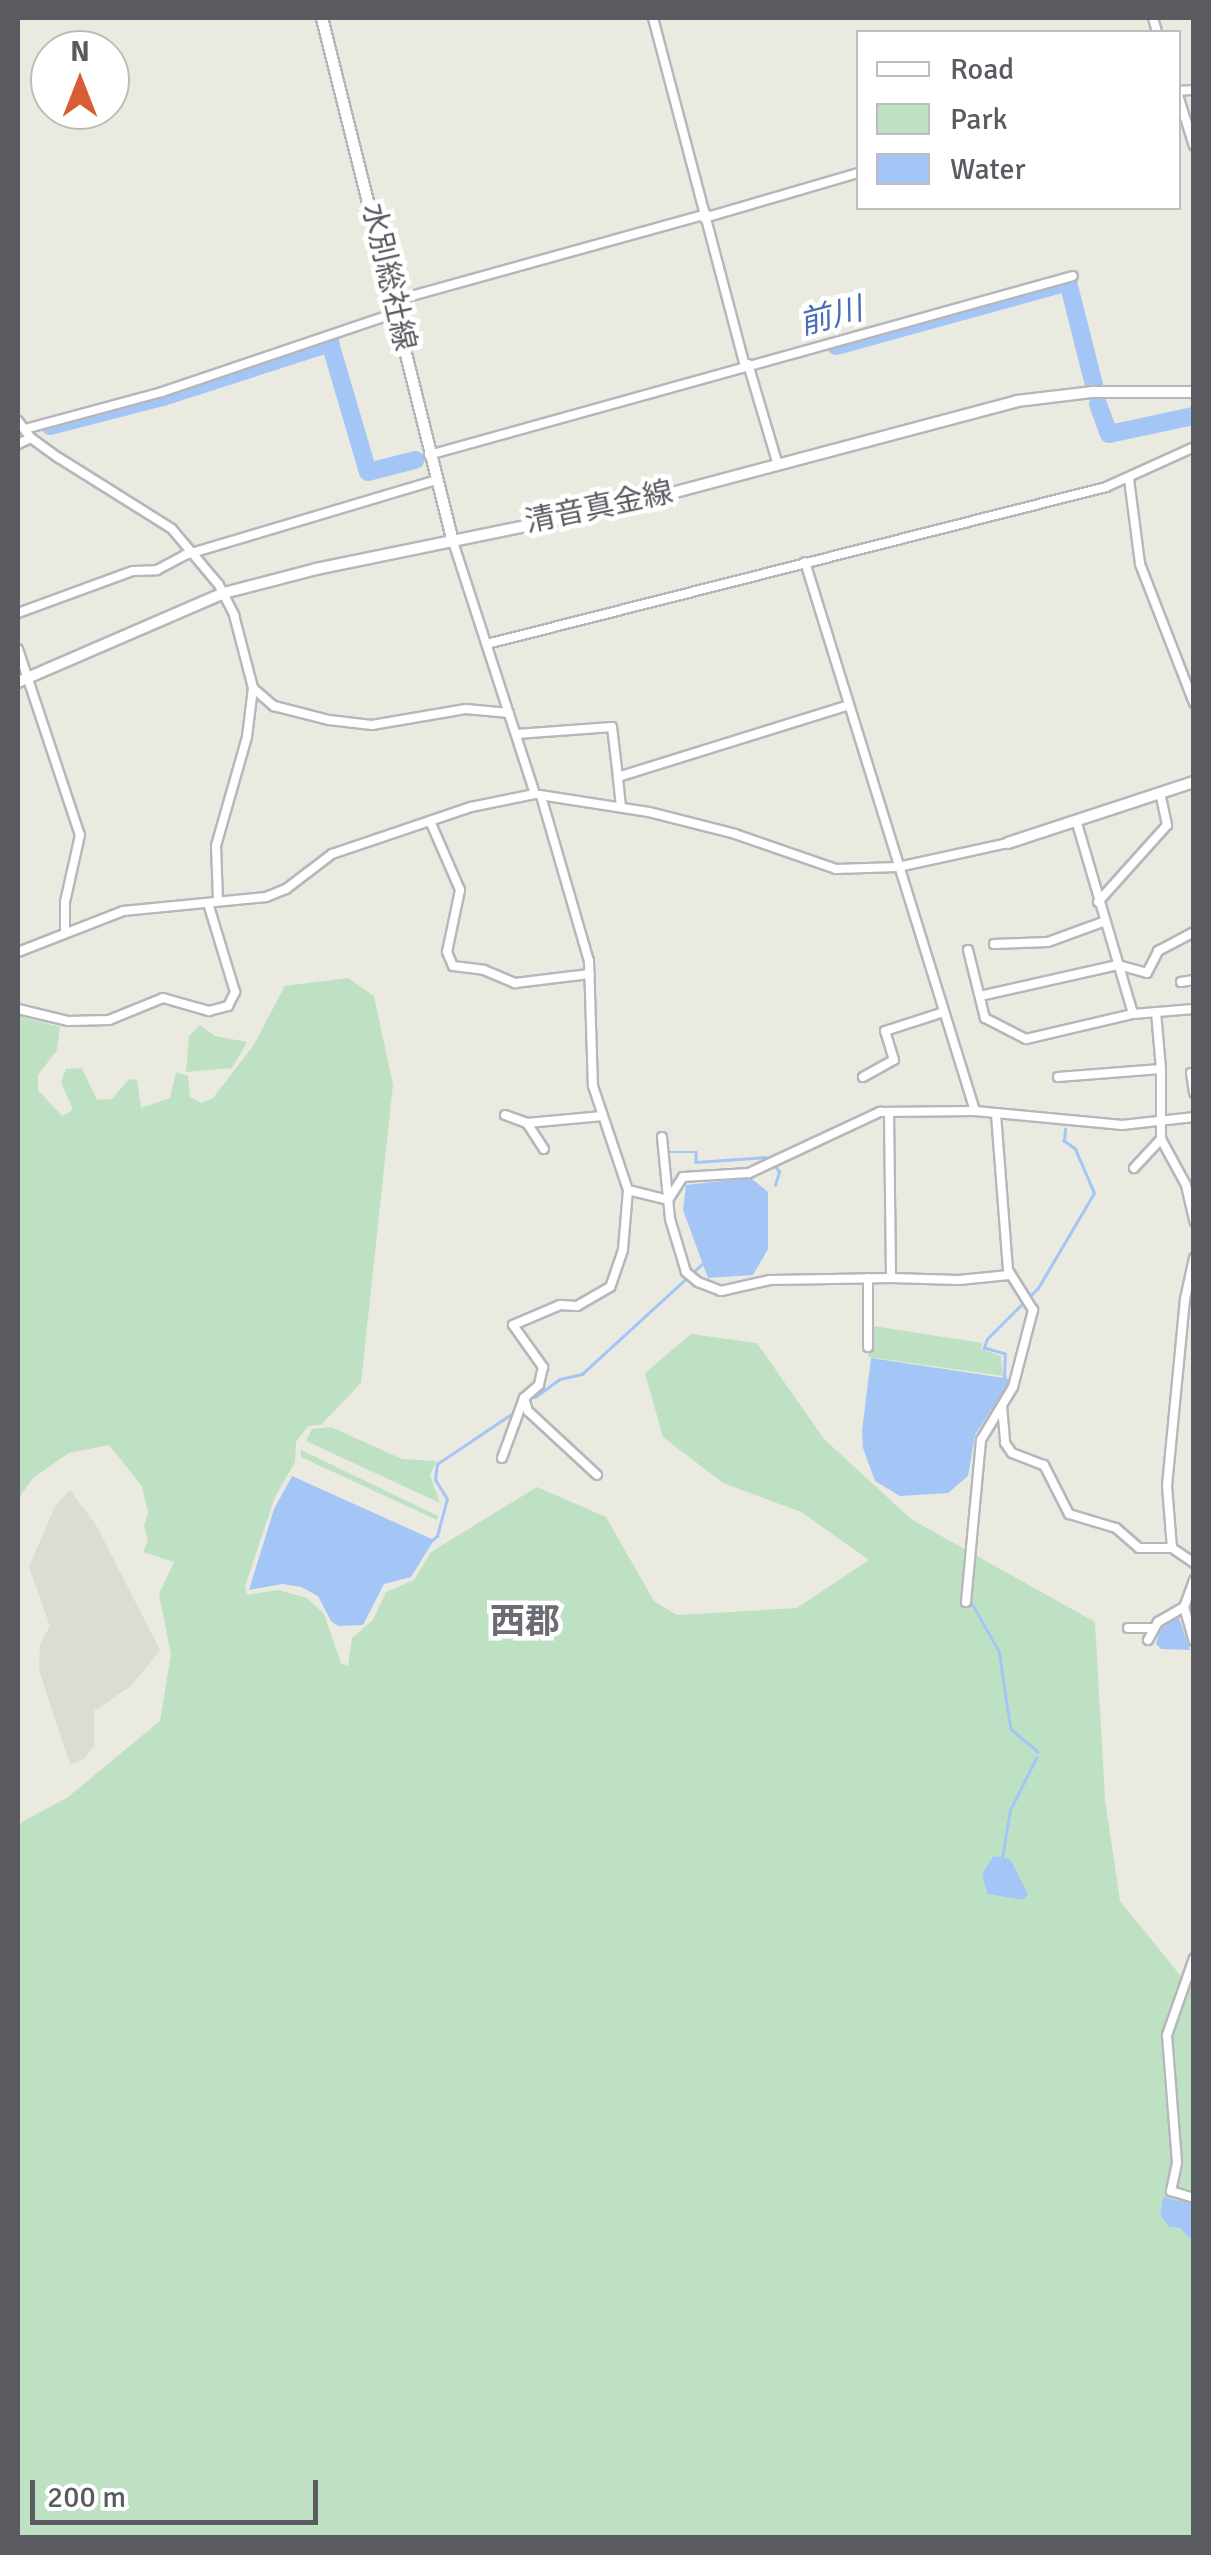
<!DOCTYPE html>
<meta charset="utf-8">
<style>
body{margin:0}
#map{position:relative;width:1211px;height:2555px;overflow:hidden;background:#eaeae0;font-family:Signika,"Noto Sans JP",sans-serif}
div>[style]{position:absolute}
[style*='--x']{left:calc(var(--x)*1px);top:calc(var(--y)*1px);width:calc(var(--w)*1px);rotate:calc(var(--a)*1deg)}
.industrial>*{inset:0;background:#dcdbd4}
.green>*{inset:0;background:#bee1c3}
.water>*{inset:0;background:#a3c6f7}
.stream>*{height:2.5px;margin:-1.25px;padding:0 1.25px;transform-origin:1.25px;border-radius:1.25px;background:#a3c6f7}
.river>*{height:18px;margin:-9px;padding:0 9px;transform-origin:9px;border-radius:9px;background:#a3c6f7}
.roads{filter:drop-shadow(2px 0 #b6b7bc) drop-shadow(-2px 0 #b6b7bc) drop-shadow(0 2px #b6b7bc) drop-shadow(0 -2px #b6b7bc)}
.street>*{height:8px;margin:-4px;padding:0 4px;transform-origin:4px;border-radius:4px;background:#fff}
.secondary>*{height:10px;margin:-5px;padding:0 5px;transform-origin:5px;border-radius:5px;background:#fff}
span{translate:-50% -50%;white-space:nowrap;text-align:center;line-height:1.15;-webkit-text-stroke:9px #fff;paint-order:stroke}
.street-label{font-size:30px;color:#595b60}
.water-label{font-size:32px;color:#496eb7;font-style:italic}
.quarter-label{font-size:35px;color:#6a6c72;font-weight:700}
.frame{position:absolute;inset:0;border:20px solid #595b60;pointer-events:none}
.legend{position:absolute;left:856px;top:30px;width:325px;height:180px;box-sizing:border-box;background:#fff;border:2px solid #bdbdbf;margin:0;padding:12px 18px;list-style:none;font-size:30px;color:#595b60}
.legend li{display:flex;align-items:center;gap:20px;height:50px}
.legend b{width:50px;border:2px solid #bdbdbf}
.north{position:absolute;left:30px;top:30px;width:100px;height:100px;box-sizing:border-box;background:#fff;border:2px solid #bdbdbf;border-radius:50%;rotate:0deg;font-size:28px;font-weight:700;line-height:40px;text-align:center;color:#595b60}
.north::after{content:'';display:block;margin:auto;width:35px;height:45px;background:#d95c37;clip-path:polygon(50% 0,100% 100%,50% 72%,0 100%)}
.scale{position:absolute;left:30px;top:2480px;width:288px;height:45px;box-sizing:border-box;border:5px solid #595b60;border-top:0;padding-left:12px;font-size:30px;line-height:35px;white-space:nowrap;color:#595b60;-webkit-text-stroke:8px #fff;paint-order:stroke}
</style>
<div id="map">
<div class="industrial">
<div style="clip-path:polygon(70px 1490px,96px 1525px,160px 1650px,131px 1686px,94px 1711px,94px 1746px,83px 1760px,70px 1764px,39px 1670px,40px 1644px,50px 1626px,29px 1567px,55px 1506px)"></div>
</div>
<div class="green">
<div style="clip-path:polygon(evenodd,348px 978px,374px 996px,393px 1085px,361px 1383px,321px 1425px,308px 1426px,296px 1442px,295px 1462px,275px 1497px,245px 1586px,247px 1595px,278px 1590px,307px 1598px,324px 1614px,341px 1663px,348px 1666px,352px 1638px,373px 1620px,386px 1592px,414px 1580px,431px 1552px,537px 1487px,606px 1517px,654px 1601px,677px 1615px,797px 1608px,869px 1560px,801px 1512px,723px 1483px,663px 1437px,645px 1373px,691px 1334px,757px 1343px,824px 1439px,911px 1519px,1095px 1622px,1105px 1799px,1120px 1901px,1193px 1991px,1193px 2204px,1163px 2197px,1160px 2215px,1169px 2227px,1180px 2228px,1193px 2242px,1193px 2537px,18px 2537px,18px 1831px,22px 1822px,68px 1797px,160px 1721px,171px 1654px,159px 1594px,174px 1562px,143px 1552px,148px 1541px,144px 1525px,148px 1513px,142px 1486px,109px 1445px,69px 1453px,33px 1478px,18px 1499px,18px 1016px,60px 1027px,57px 1050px,38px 1075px,38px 1090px,62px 1116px,73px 1110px,61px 1082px,66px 1069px,82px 1068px,97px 1100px,112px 1099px,129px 1079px,137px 1080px,141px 1108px,170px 1098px,176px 1072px,188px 1076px,190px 1097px,201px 1103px,213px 1098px,253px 1046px,285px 986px,348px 978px,993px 1856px,1024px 1900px,987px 1894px,982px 1874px,993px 1856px)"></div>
<div style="clip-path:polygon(200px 1025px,215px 1036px,247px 1042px,232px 1068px,186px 1072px,189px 1036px)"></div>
<div style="clip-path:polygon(873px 1326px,982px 1343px,981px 1349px,1001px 1356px,1003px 1376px,868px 1357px)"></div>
<div style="clip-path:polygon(331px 1427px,402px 1459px,436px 1461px,430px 1475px,440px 1503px,306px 1441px,312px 1429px)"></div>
<div style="clip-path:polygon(301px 1450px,438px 1516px,437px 1520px,301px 1457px)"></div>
</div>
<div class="water">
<div style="clip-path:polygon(751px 1178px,768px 1192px,768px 1249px,753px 1275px,708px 1278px,683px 1210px,686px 1185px)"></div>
<div style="clip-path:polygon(871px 1358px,1011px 1379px,975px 1435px,968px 1476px,948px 1493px,900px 1496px,875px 1481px,863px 1448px,862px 1431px)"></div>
<div style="clip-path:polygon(292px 1476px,434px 1540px,411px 1577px,384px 1584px,363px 1625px,338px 1626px,331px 1621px,318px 1596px,301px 1587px,283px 1584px,249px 1590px,274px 1509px)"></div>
<div style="clip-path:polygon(1173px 1614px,1178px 1615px,1190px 1650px,1161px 1649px,1156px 1644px,1160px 1628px)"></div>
<div style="clip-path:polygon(993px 1856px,1010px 1859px,1028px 1894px,1023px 1900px,987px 1894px,982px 1874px)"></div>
<div style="clip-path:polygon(1163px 2197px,1193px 2204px,1193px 2242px,1180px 2228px,1169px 2227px,1160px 2215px)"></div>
</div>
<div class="stream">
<div style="--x:1191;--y:95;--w:3;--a:-18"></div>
<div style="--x:667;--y:1152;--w:29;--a:0"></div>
<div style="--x:696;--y:1152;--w:10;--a:90"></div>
<div style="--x:696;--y:1162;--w:69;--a:-4.1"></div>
<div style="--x:775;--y:1185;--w:14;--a:-73"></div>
<div style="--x:779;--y:1172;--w:7;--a:-124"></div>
<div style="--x:1004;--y:1378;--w:24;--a:-88"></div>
<div style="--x:1005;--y:1354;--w:22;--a:-164"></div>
<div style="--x:984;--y:1348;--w:9;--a:-72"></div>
<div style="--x:987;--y:1339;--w:72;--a:-45"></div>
<div style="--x:1038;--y:1288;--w:110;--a:-59.5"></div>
<div style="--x:1094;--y:1193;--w:48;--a:-113.4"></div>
<div style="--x:1075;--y:1149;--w:14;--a:-144"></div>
<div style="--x:1064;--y:1141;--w:12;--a:-85"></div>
<div style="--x:535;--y:1397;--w:31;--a:-36"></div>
<div style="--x:560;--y:1379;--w:23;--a:-13"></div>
<div style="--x:582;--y:1374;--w:164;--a:-42.5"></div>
<div style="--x:980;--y:1493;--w:32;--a:-85"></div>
<div style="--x:431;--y:1541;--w:8;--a:-40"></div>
<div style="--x:437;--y:1536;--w:38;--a:-75"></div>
<div style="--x:447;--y:1499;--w:22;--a:-122"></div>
<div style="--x:435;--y:1480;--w:16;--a:-83"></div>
<div style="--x:437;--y:1464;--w:95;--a:-33.9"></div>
<div style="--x:970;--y:1600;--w:59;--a:60.4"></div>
<div style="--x:999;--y:1651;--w:79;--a:81.3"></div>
<div style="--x:1011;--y:1729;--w:35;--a:40"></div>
<div style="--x:1002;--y:1857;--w:48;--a:-80.3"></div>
<div style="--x:1010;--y:1810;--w:58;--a:-63.4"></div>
</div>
<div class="river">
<div style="--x:836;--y:346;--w:241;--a:-15.4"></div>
<div style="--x:1068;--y:282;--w:106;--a:75.8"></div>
<div style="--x:1098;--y:404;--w:32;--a:70"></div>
<div style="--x:1109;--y:434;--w:87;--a:-12"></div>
<div style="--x:50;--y:426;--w:117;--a:-14.4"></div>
<div style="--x:163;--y:397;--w:176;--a:-17.9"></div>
<div style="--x:330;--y:343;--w:134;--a:73.6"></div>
<div style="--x:368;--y:472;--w:49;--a:-14.3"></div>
</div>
<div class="roads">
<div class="street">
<div style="--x:653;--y:18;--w:359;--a:75.2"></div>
<div style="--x:1153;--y:18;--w:15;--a:74"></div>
<div style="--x:1178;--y:91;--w:16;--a:-4"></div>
<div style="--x:1178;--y:95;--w:53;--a:72.6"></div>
<div style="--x:704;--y:218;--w:160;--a:-16.3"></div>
<div style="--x:393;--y:301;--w:325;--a:-15.5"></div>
<div style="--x:748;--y:364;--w:105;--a:73.5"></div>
<div style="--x:18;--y:421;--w:21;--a:53"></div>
<div style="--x:31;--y:438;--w:34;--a:36"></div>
<div style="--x:59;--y:458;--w:133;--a:32.1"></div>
<div style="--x:172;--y:529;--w:73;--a:50"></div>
<div style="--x:219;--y:585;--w:34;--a:63"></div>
<div style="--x:234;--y:615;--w:75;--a:75.4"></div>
<div style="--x:253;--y:688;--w:49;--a:97"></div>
<div style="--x:247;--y:737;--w:113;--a:105.9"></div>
<div style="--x:216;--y:846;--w:55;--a:87.9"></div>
<div style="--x:25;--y:429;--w:142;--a:-15.1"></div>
<div style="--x:162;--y:392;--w:247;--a:-18.7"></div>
<div style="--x:18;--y:444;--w:14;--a:-25"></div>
<div style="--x:429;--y:455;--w:668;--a:-15.53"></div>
<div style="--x:1129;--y:479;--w:86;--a:82.6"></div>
<div style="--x:1140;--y:564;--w:149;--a:68.8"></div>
<div style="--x:805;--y:562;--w:575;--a:72.79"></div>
<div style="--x:18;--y:613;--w:122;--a:-20.1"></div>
<div style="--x:133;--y:571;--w:24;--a:-2"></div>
<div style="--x:157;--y:570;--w:32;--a:-28"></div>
<div style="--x:185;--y:555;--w:262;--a:-16.6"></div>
<div style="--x:487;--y:644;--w:639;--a:-14.23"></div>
<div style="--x:1106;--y:487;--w:97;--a:-24.4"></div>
<div style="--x:18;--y:649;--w:196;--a:71.6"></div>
<div style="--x:80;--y:835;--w:69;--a:102.6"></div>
<div style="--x:65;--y:902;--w:30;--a:90"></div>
<div style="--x:253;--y:688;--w:28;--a:41"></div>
<div style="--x:274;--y:706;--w:57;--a:14.3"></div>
<div style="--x:329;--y:720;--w:43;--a:6.6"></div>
<div style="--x:372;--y:725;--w:95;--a:-9.7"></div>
<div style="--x:466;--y:709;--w:43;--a:5.3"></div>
<div style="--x:517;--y:734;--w:95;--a:-4.2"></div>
<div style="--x:612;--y:727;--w:50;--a:83.2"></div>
<div style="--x:540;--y:795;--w:110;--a:8.9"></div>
<div style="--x:649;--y:812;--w:89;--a:14.3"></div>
<div style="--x:735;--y:834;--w:107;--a:19.1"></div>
<div style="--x:836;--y:869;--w:62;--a:-1.8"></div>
<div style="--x:898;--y:867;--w:113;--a:-12.3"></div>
<div style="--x:541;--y:796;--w:172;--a:73.8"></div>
<div style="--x:589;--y:961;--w:125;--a:88.2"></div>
<div style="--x:593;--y:1086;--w:110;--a:71.4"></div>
<div style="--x:628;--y:1190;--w:60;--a:94.8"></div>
<div style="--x:623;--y:1250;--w:39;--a:109"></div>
<div style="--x:610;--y:1287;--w:38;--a:150"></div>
<div style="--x:577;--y:1306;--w:17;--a:-177"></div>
<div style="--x:560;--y:1305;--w:51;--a:156.9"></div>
<div style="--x:513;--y:1325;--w:52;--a:54.5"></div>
<div style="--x:543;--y:1367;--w:18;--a:103"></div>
<div style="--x:539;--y:1385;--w:20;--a:139"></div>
<div style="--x:524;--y:1398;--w:14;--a:73"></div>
<div style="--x:528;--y:1411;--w:94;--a:42.8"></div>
<div style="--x:621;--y:807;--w:30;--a:-96"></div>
<div style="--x:618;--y:777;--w:242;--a:-17.3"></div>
<div style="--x:1076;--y:820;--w:202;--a:73.6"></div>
<div style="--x:430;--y:821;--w:75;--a:66.5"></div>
<div style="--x:460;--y:890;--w:63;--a:101.8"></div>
<div style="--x:447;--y:952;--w:15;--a:67"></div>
<div style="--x:453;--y:966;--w:31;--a:7"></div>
<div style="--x:484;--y:970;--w:34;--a:23"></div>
<div style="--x:515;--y:983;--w:75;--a:-6.9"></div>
<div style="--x:1098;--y:902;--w:103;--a:-48.1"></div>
<div style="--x:1167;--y:825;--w:33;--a:-102"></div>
<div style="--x:994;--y:944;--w:54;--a:-2.1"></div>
<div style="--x:1048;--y:942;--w:59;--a:-20"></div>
<div style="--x:968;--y:950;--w:70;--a:76"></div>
<div style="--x:985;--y:1018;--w:46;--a:27.1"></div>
<div style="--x:1026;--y:1039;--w:110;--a:-13.2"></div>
<div style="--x:1133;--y:1014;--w:61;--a:-4.7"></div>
<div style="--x:18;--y:952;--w:113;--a:-21.3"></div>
<div style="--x:123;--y:911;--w:144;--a:-5.6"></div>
<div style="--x:266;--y:897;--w:22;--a:-22"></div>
<div style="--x:286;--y:889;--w:58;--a:-37.3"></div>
<div style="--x:332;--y:854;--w:147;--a:-18.7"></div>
<div style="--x:471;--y:807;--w:65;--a:-11.5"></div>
<div style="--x:535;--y:794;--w:269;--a:-108"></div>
<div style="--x:1181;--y:982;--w:13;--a:-9"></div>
<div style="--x:980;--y:996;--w:141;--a:-12.7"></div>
<div style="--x:1118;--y:965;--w:30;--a:15"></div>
<div style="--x:1147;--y:973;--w:25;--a:-63"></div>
<div style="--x:1158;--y:951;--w:41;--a:-27.8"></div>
<div style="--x:18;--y:1009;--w:51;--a:13.5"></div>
<div style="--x:68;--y:1021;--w:41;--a:-1.4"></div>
<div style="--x:109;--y:1020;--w:58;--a:-22.2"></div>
<div style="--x:163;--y:998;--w:48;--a:15.8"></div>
<div style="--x:209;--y:1011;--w:20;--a:-15"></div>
<div style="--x:228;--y:1006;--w:16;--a:-63"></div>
<div style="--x:235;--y:992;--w:93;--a:-106.9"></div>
<div style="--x:1156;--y:1012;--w:57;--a:85"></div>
<div style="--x:1191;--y:1073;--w:20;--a:81"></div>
<div style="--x:863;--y:1077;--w:35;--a:-29"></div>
<div style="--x:894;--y:1060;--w:30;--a:-107"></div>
<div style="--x:885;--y:1031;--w:62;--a:-17.9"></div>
<div style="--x:1058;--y:1077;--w:103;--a:-4.4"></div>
<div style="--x:1161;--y:1069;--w:70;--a:90"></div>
<div style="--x:1161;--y:1139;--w:52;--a:61.5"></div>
<div style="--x:1186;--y:1185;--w:37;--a:77"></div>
<div style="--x:889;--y:1112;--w:166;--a:89.3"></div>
<div style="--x:891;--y:1278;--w:68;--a:1.7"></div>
<div style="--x:959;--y:1280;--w:50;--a:-5.7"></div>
<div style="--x:505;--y:1115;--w:23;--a:20"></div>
<div style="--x:527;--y:1123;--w:76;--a:-5.3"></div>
<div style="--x:527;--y:1123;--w:31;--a:57"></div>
<div style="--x:662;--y:1137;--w:82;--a:84.4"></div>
<div style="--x:670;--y:1219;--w:55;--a:73.2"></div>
<div style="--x:686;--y:1272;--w:16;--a:40"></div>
<div style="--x:698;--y:1282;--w:25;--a:21"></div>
<div style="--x:721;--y:1291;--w:50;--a:-12.7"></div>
<div style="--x:770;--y:1280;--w:121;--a:-0.9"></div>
<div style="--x:1134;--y:1168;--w:40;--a:-47"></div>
<div style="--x:628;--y:1190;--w:41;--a:14"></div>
<div style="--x:668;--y:1200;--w:27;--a:-57"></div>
<div style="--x:683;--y:1177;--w:66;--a:-3.5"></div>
<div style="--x:749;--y:1173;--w:145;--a:-25"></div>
<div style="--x:880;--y:1112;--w:95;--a:-0.6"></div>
<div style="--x:975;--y:1111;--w:148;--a:5.4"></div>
<div style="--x:1122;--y:1125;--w:72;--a:-6.3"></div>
<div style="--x:868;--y:1278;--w:69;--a:90"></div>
<div style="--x:1002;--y:1406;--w:37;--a:85"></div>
<div style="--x:1005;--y:1443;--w:12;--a:55"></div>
<div style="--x:1012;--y:1453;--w:34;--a:21"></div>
<div style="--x:1044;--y:1465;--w:55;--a:63"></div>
<div style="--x:1069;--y:1514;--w:49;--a:16.6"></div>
<div style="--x:1116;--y:1528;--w:30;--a:41"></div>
<div style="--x:1139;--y:1548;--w:33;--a:0"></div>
<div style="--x:1172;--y:1548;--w:27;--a:34"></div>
<div style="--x:502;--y:1458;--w:64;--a:-69.9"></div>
<div style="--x:1172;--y:1548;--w:62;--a:-94.6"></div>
<div style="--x:1167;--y:1486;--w:188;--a:-84.5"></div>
<div style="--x:1185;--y:1299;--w:42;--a:-77.6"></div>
<div style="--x:1194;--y:1580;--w:29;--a:110"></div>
<div style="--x:1184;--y:1607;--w:35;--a:74"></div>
<div style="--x:966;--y:1602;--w:163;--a:-84.7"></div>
<div style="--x:981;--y:1440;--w:62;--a:-58.9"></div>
<div style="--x:1013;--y:1387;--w:80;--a:-75.4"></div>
<div style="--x:1033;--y:1310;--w:47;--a:-122"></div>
<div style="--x:1008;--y:1270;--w:157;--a:-94.4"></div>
<div style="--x:1128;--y:1628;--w:26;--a:0"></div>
<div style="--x:1148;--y:1640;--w:21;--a:-61"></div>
<div style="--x:1158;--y:1622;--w:30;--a:-30"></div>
<div style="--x:1194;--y:1958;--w:82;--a:109.3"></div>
<div style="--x:1167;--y:2035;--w:128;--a:85.5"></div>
<div style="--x:1177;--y:2163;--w:29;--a:102"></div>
<div style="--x:1171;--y:2191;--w:24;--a:17"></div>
</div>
<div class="secondary">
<div style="--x:322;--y:18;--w:536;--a:75.96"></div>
<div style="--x:18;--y:682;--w:224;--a:-23.4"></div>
<div style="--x:224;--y:593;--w:95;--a:-14.6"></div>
<div style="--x:316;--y:569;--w:313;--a:-11.6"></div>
<div style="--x:623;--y:506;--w:408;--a:-14.9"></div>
<div style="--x:1017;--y:401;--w:77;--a:-6.8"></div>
<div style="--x:1093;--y:392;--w:101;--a:0"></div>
<div style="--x:1008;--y:843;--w:196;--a:-18.2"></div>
</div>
</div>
<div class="street-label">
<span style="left:388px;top:277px;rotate:77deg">水別総社線</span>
<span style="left:599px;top:508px;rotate:-12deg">清音真金線</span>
</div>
<div class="water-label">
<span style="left:831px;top:317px;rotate:-15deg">前川</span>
</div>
<div class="quarter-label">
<span style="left:525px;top:1622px">西郡</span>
</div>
<div class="frame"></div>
<ul class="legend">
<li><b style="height:12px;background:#fff"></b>Road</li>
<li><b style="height:28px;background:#bee1c3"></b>Park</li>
<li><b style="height:28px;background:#a3c6f7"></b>Water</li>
</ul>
<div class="north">N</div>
<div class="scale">200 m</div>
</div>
